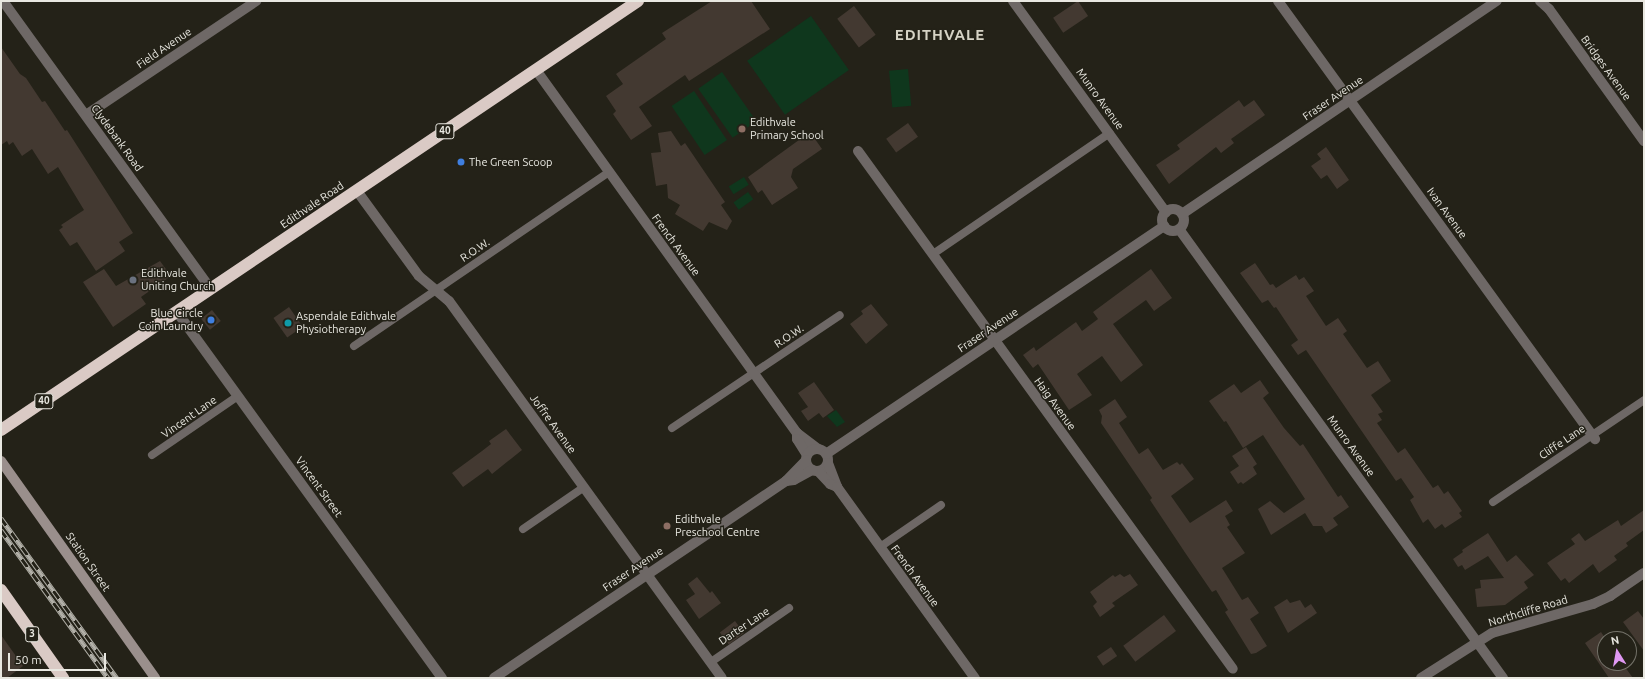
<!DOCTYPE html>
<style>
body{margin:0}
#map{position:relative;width:1645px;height:679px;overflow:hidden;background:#242218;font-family:Ubuntu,sans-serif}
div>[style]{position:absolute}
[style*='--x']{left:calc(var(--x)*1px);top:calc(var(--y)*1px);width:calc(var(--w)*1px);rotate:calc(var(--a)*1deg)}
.green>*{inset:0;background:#0f371d;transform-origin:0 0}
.building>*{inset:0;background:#433931;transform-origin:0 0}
.lane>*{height:8px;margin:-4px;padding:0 4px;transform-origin:4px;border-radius:4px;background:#6e6866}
.street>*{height:10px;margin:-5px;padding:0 5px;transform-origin:5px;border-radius:5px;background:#6e6866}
.street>.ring{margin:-5px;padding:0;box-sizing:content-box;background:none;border:10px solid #6e6866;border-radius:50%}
.secondary>*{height:10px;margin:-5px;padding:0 5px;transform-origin:5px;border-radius:5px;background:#9a8f8c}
.highway>*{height:12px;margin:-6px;padding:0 6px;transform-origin:6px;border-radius:6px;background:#dacac5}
.rail>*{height:4.5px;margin-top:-2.25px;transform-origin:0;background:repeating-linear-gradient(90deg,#242218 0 9px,#b2b0a8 0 18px);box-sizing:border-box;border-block:1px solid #b2b0a8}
.dots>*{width:11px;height:11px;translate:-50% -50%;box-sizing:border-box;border:2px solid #242218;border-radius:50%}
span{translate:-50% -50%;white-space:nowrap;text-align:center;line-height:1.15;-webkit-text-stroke:3px #242218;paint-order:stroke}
.shield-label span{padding:1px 3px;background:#242218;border:1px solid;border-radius:3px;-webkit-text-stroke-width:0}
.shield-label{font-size:10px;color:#e9e8e1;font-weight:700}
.street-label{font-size:11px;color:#e9e8e1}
.poi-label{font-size:11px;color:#e9e8e1}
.left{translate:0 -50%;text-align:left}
.right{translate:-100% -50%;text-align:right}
.district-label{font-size:15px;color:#d6d3c5;font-weight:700;letter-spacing:1px}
.frame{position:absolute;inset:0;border:2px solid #e9e8e1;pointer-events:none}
.north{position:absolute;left:1597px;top:631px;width:40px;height:40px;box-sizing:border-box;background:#242218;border:1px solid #737168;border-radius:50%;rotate:349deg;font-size:11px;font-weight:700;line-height:16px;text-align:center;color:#e9e8e1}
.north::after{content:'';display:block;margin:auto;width:14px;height:18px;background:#df98f2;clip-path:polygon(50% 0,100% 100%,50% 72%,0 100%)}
.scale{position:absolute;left:8px;top:653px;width:98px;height:18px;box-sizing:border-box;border:2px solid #e9e8e1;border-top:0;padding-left:5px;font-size:12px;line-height:14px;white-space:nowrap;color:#e9e8e1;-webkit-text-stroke:3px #242218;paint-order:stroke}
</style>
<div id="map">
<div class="green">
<div style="left:811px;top:16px;width:66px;height:78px;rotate:55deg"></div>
<div style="left:908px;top:69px;width:37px;height:19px;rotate:85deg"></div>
<div style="left:722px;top:72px;width:60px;height:29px;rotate:55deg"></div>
<div style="left:694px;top:91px;width:59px;height:27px;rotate:56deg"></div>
<div style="left:744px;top:177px;width:9px;height:18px;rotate:58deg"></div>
<div style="left:748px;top:192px;width:9px;height:18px;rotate:54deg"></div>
<div style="clip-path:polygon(836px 410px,845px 422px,837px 427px,827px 416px)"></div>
</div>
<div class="building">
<div style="clip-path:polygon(712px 1px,751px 1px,770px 29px,689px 81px,685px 75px,639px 107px,652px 126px,631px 140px,613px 114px,616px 111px,606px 96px,623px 84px,616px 74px,666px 39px,662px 33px)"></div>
<div style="left:1078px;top:1px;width:18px;height:30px;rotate:56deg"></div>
<div style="left:854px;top:6px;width:36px;height:21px;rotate:53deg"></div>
<div style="clip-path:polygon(1px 47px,20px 74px,26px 78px,42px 102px,45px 101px,65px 131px,67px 130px,133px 233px,119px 242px,125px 251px,96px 271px,77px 242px,70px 246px,59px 230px,63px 227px,61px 225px,84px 210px,58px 167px,48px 174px,32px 149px,22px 156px,13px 142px,9px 145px,7px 141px,1px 145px)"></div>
<div style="clip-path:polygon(1239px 100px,1244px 107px,1254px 100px,1265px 115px,1231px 139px,1234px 143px,1221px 153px,1216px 147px,1169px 184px,1156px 165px,1180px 149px,1177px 145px)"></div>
<div style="left:908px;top:123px;width:17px;height:27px;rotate:54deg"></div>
<div style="clip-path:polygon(671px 131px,681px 146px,685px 143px,725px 202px,721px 205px,732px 221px,727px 230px,709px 222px,703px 231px,675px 214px,680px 205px,668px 198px,667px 184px,656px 186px,651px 153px,661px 152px,658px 133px)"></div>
<div style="clip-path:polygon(810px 132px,822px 149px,793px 169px,791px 177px,798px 188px,772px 205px,762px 190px,758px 193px,748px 177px)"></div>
<div style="clip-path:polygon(1326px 147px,1349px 180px,1337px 189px,1327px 175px,1321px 179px,1311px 166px,1321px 159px,1317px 154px)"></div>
<div style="clip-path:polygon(160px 261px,171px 276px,141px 297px,146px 304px,113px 327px,83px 282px,104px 269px,116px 286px)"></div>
<div style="clip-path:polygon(1255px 263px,1270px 285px,1273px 284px,1276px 288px,1296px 275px,1299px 280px,1304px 277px,1314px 291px,1306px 296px,1326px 326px,1338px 318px,1347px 331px,1343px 334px,1367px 368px,1378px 361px,1391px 381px,1371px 395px,1383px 412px,1378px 414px,1382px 420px,1377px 423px,1398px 453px,1405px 448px,1433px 488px,1438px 485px,1444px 494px,1448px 491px,1462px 511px,1459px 513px,1462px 517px,1445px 528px,1442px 524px,1435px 529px,1428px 519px,1423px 523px,1410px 500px,1414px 497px,1401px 478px,1396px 481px,1306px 350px,1298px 355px,1291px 345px,1298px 340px,1276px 307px,1274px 308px,1268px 300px,1262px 303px,1240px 273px)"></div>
<div style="clip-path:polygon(1151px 269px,1172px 298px,1154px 311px,1146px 300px,1113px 324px,1143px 365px,1121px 382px,1102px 356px,1077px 374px,1092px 395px,1069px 410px,1038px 364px,1033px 368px,1023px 355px,1034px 347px,1036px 351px,1076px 322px,1082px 331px,1098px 319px,1093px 312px)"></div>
<div style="clip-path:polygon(871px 304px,888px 325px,866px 344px,850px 324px,863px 314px,861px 311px)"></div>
<div style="left:289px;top:307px;width:24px;height:19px;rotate:55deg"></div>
<div style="left:212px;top:310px;width:14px;height:14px;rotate:51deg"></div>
<div style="clip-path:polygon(1260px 380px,1269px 393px,1263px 398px,1284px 428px,1300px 446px,1303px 444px,1338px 497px,1341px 495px,1349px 507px,1333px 518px,1338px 525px,1326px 533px,1322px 526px,1313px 526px,1305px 513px,1271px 535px,1258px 509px,1270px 501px,1284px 513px,1305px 499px,1263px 435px,1243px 448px,1226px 421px,1224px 422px,1209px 401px,1234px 384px,1241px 393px)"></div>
<div style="clip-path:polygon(814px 382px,834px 410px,823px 418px,819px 413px,808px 421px,801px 411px,808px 407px,798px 393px)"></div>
<div style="clip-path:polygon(1115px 399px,1127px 417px,1119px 423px,1139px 454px,1148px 448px,1163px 470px,1177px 462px,1180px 465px,1182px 463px,1194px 479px,1171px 496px,1190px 523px,1226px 500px,1233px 511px,1225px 516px,1230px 525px,1227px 527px,1245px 553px,1222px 568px,1242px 600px,1248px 597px,1259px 613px,1250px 619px,1267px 646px,1256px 653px,1251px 654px,1225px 612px,1228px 610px,1216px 590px,1212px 592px,1186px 554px,1150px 500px,1152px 498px,1101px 423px,1102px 416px,1099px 410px)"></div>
<div style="clip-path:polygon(506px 429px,522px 450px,492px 474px,488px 469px,463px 487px,452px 473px,482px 451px,491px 444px,489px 441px)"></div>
<div style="clip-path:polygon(1246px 447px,1257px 464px,1253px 467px,1257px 474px,1243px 484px,1241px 482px,1238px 484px,1230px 472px,1239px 466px,1232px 456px)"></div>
<div style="clip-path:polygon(1644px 510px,1644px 530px,1626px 543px,1628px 546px,1614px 556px,1617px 560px,1599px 573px,1593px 564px,1569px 583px,1565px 578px,1561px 581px,1547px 563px,1575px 544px,1571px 539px,1579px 533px,1585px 541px,1618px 520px,1621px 526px)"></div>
<div style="clip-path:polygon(1488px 533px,1507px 562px,1516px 555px,1534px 575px,1524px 582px,1528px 588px,1505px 605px,1477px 607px,1475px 589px,1481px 588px,1480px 580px,1504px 578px,1488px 556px,1465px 570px,1462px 565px,1458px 567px,1453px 559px,1463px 552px,1462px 550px)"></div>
<div style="clip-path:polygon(1120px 574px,1124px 577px,1130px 574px,1138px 585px,1112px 603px,1115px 606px,1100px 617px,1093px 606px,1097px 602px,1090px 592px,1113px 575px,1115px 577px)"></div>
<div style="clip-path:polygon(697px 577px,710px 593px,712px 591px,721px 603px,699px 619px,686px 600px,695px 594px,688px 584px)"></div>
<div style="clip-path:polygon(1287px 599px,1290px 603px,1300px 600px,1305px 608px,1311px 604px,1317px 613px,1288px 633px,1274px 607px)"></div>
<div style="clip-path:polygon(1638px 611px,1644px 619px,1644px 651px,1623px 622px)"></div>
<div style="left:1164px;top:615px;width:20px;height:51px;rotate:53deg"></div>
<div style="left:735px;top:621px;width:15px;height:19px;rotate:53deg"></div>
<div style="clip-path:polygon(1601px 632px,1605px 638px,1605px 663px,1622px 663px,1633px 678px,1609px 678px,1585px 643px)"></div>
<div style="clip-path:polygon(1px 635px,23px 666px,7px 678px,1px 678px)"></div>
<div style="left:1111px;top:647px;width:11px;height:17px;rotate:56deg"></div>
</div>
<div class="lane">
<div style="--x:933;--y:254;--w:214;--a:-34.4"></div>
<div style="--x:354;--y:346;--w:307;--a:-34.3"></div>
<div style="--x:672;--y:428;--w:202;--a:-33.9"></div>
<div style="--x:152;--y:455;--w:104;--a:-34.5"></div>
<div style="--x:1493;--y:502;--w:182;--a:-34"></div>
<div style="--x:523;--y:529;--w:74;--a:-34.5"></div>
<div style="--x:880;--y:547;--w:74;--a:-34.5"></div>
<div style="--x:711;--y:662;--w:95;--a:-34.7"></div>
</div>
<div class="street">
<div style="--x:3;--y:1;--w:355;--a:54.2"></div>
<div style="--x:1013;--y:1;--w:261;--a:54.1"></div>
<div style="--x:1278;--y:1;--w:541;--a:54.11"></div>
<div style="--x:1540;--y:1;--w:12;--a:42"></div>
<div style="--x:1549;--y:9;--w:163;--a:54.3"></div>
<div style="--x:536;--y:70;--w:447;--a:54.3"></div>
<div style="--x:797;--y:433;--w:26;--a:37"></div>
<div style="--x:86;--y:115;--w:205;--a:-33.8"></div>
<div style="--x:858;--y:151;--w:639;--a:54.1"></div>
<div style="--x:357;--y:191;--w:105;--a:53.9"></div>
<div style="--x:419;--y:276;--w:39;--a:40"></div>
<div style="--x:449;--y:301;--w:465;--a:54.1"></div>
<div class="ring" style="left:1162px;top:209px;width:12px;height:12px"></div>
<div style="--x:1182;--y:214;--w:380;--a:-34.1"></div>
<div style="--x:1179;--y:229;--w:554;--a:54.19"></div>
<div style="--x:177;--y:312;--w:452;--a:54.1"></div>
<div style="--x:797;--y:433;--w:6;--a:90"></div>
<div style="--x:797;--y:439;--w:19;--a:58"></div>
<div class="ring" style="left:806px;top:449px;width:12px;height:12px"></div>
<div style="--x:826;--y:454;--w:408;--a:-34"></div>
<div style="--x:828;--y:463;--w:26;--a:69"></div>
<div style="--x:818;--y:471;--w:18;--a:47"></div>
<div style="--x:830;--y:484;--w:8;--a:23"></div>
<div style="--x:837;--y:487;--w:236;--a:54.2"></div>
<div style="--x:786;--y:481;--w:8;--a:-7"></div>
<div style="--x:794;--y:480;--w:21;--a:-29"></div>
<div style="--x:494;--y:678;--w:352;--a:-34"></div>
<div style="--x:786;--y:481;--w:29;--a:-46"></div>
<div style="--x:1421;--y:678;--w:84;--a:-32.4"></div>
<div style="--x:1492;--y:633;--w:105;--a:-16"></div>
<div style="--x:1593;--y:604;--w:19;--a:-25"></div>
<div style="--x:1610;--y:596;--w:41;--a:-34.1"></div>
</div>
<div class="secondary">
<div style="--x:1;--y:461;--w:266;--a:54.6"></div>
</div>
<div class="highway">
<div style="--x:1;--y:430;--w:768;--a:-33.96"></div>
<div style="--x:1;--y:590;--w:108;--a:54.8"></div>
</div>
<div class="rail">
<div style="--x:1;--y:518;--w:198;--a:54.1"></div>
<div style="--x:1;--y:530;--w:183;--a:54.1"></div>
</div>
<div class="dots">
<div style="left:742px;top:129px;background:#8d6e63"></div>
<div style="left:461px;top:162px;background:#3f7fe0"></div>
<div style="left:133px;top:280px;background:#6b7280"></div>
<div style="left:211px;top:320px;background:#3f7fe0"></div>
<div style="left:288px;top:323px;background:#0f9aa8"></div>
<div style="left:667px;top:526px;background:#8d6e63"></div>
</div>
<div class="shield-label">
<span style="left:445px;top:131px">40</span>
<span style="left:44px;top:401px">40</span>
<span style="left:32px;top:634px">3</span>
</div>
<div class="street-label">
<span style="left:164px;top:48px;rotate:-34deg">Field Avenue</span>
<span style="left:1606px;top:68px;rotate:54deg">Bridges Avenue</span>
<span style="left:1333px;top:98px;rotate:-34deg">Fraser Avenue</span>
<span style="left:1100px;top:99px;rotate:54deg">Munro Avenue</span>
<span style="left:117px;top:138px;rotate:54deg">Clydebank Road</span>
<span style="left:312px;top:205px;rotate:-34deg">Edithvale Road</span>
<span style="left:1447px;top:213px;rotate:54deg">Ivan Avenue</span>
<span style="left:676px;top:245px;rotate:54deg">French Avenue</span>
<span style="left:475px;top:250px;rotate:-34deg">R.O.W.</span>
<span style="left:988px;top:330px;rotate:-34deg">Fraser Avenue</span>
<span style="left:789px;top:336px;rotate:-34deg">R.O.W.</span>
<span style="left:1055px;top:404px;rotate:54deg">Haig Avenue</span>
<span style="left:189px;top:417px;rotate:-35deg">Vincent Lane</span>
<span style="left:553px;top:424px;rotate:54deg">Joffre Avenue</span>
<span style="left:1562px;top:442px;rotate:-34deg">Cliffe Lane</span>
<span style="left:1351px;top:446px;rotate:54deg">Munro Avenue</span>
<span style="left:319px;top:487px;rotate:54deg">Vincent Street</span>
<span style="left:88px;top:562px;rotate:55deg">Station Street</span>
<span style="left:633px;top:569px;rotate:-34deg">Fraser Avenue</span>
<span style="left:915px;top:576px;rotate:54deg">French Avenue</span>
<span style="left:1528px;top:611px;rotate:-17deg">Northcliffe Road</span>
<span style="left:744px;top:626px;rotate:-34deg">Darter Lane</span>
</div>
<div class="poi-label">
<span class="left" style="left:750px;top:129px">Edithvale<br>Primary School</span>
<span class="left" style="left:469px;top:162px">The Green Scoop</span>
<span class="left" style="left:141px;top:280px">Edithvale<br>Uniting Church</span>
<span class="right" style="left:203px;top:320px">Blue Circle<br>Coin Laundry</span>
<span class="left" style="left:296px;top:323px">Aspendale Edithvale<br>Physiotherapy</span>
<span class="left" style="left:675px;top:526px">Edithvale<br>Preschool Centre</span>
</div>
<div class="district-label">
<span style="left:940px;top:35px">EDITHVALE</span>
</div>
<div class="frame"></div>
<div class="north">N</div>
<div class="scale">50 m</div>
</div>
